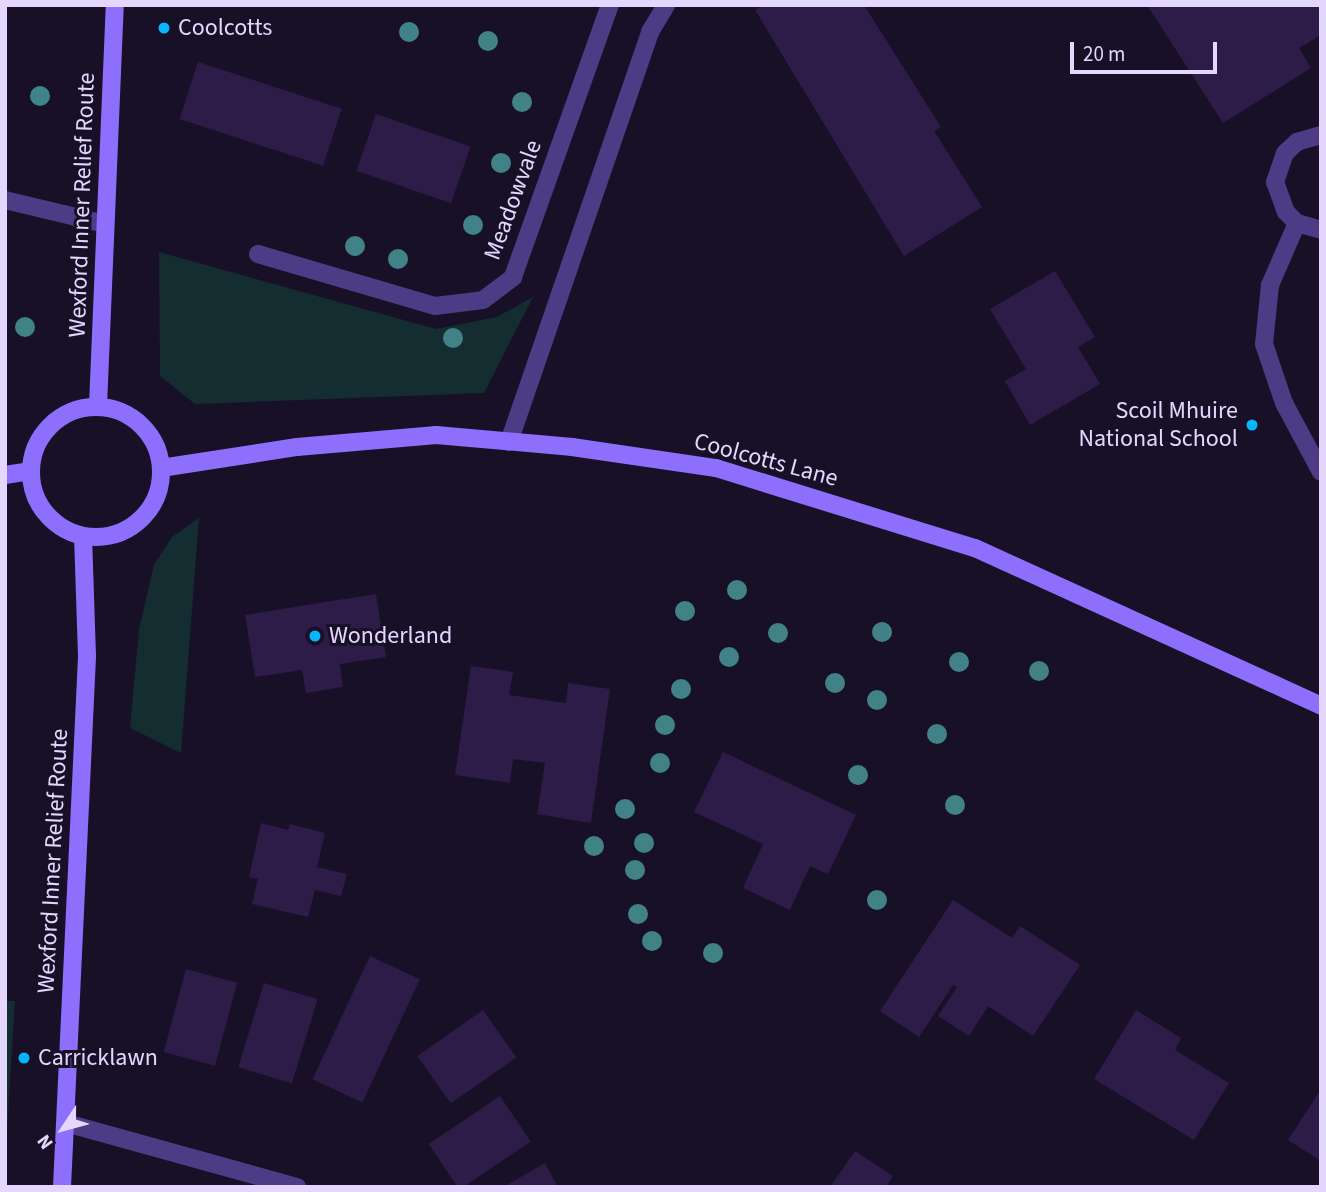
<!DOCTYPE html>
<style>
body{margin:0}
#map{position:relative;width:1326px;height:1192px;overflow:hidden;background:#181027;font-family:"Source Sans 3",sans-serif}
div>[style]{position:absolute}
[style*='--x']{left:calc(var(--x)*1px);top:calc(var(--y)*1px);width:calc(var(--w)*1px);rotate:calc(var(--a)*1deg)}
.green>*{inset:0;background:#132d31}
.building>*{inset:0;background:#2d1c48;transform-origin:0 0}
.lane>*{height:18px;margin:-9px;padding:0 9px;transform-origin:9px;border-radius:9px;background:#4c3c86}
.street>*{height:18px;margin:-9px;padding:0 9px;transform-origin:9px;border-radius:9px;background:#4c3c86}
.secondary>*{height:18px;margin:-9px;padding:0 9px;transform-origin:9px;border-radius:9px;background:#8d6ffd}
.secondary>.ring{margin:-9px;padding:0;box-sizing:content-box;background:none;border:18px solid #8d6ffd;border-radius:50%}
.trees>*{width:20px;height:20px;margin:-10px;border-radius:50%;background:#418287}
.dots>*{width:19px;height:19px;translate:-50% -50%;box-sizing:border-box;border:4px solid #181027;border-radius:50%}
span{translate:-50% -50%;white-space:nowrap;text-align:center;line-height:1.15;-webkit-text-stroke:6px #181027;paint-order:stroke}
.poi-label{font-size:24px;color:#e3d7fe}
.left{translate:0 -50%;text-align:left}
.right{translate:-100% -50%;text-align:right}
.street-label{font-size:24px;color:#e3d7fe}
.frame{position:absolute;inset:0;border:7px solid #e3d7fe;pointer-events:none}
.north{position:absolute;left:28px;top:1094px;width:70px;height:70px;-webkit-text-stroke:5px #181027;paint-order:stroke;rotate:234deg;font-size:19px;font-weight:700;line-height:28px;text-align:center;color:#e3d7fe}
.north::after{content:'';display:block;margin:auto;width:24px;height:32px;background:#e3d7fe;clip-path:polygon(50% 0,100% 100%,50% 72%,0 100%)}
.scale{position:absolute;left:1070px;top:42px;width:147px;height:32px;box-sizing:border-box;border:4px solid #e3d7fe;border-top:0;padding-left:9px;font-size:21px;line-height:24px;white-space:nowrap;color:#e3d7fe;-webkit-text-stroke:5px #181027;paint-order:stroke}
</style>
<div id="map">
<div class="green">
<div style="clip-path:polygon(159px 252px,436px 329px,497px 317px,533px 297px,484px 393px,195px 404px,160px 376px)"></div>
<div style="clip-path:polygon(199px 518px,181px 753px,130px 728px,139px 629px,154px 565px,172px 537px)"></div>
<div style="clip-path:polygon(5px 1001px,15px 1001px,5px 1163px)"></div>
</div>
<div class="building">
<div style="clip-path:polygon(763px 5px,864px 5px,941px 127px,934px 131px,982px 207px,904px 256px,755px 10px)"></div>
<div style="clip-path:polygon(1147px 5px,1321px 5px,1321px 35px,1299px 48px,1311px 68px,1223px 123px)"></div>
<div style="left:198px;top:62px;width:151px;height:60px;rotate:18deg"></div>
<div style="left:376px;top:114px;width:100px;height:60px;rotate:19deg"></div>
<div style="clip-path:polygon(1055px 271px,1095px 337px,1078px 347px,1100px 384px,1030px 425px,1005px 381px,1026px 369px,990px 309px)"></div>
<div style="clip-path:polygon(376px 594px,386px 657px,340px 664px,343px 687px,306px 693px,302px 670px,255px 677px,245px 615px)"></div>
<div style="clip-path:polygon(471px 666px,513px 672px,509px 695px,566px 703px,568px 683px,610px 689px,591px 823px,537px 814px,545px 763px,513px 759px,510px 783px,455px 775px)"></div>
<div style="clip-path:polygon(723px 752px,856px 815px,828px 874px,810px 866px,790px 910px,743px 888px,763px 844px,694px 812px)"></div>
<div style="clip-path:polygon(261px 823px,288px 830px,290px 824px,325px 833px,317px 867px,347px 874px,341px 896px,315px 890px,308px 917px,252px 904px,258px 879px,249px 877px)"></div>
<div style="clip-path:polygon(953px 900px,1012px 938px,1020px 926px,1080px 965px,1033px 1036px,988px 1006px,969px 1036px,938px 1016px,957px 987px,953px 985px,919px 1037px,880px 1011px)"></div>
<div style="left:370px;top:956px;width:55px;height:136px;rotate:25deg"></div>
<div style="left:186px;top:969px;width:53px;height:86px;rotate:15deg"></div>
<div style="left:264px;top:983px;width:56px;height:88px;rotate:17deg"></div>
<div style="left:483px;top:1010px;width:58px;height:80px;rotate:55deg"></div>
<div style="clip-path:polygon(1136px 1010px,1181px 1038px,1175px 1050px,1229px 1083px,1194px 1140px,1094px 1079px)"></div>
<div style="clip-path:polygon(1321px 1089px,1321px 1161px,1288px 1140px)"></div>
<div style="left:500px;top:1096px;width:55px;height:86px;rotate:56deg"></div>
<div style="clip-path:polygon(855px 1151px,893px 1176px,886px 1187px,830px 1187px)"></div>
<div style="clip-path:polygon(545px 1163px,558px 1187px,503px 1187px)"></div>
</div>
<div class="lane">
<div style="--x:1321;--y:135;--w:25;--a:164"></div>
<div style="--x:1297;--y:142;--w:16;--a:137"></div>
<div style="--x:1285;--y:153;--w:31;--a:109"></div>
<div style="--x:1275;--y:182;--w:32;--a:70"></div>
<div style="--x:1286;--y:212;--w:16;--a:45"></div>
<div style="--x:1297;--y:223;--w:25;--a:16"></div>
<div style="--x:1297;--y:223;--w:68;--a:113.5"></div>
<div style="--x:1270;--y:285;--w:59;--a:95.8"></div>
<div style="--x:1264;--y:344;--w:62;--a:71.3"></div>
<div style="--x:1284;--y:403;--w:78;--a:61.8"></div>
<div style="--x:509;--y:442;--w:434;--a:-71"></div>
<div style="--x:650;--y:32;--w:31;--a:-59"></div>
</div>
<div class="street">
<div style="--x:5;--y:200;--w:103;--a:13.5"></div>
<div style="--x:258;--y:254;--w:184;--a:16.4"></div>
<div style="--x:435;--y:306;--w:48;--a:-7.1"></div>
<div style="--x:483;--y:300;--w:38;--a:-37"></div>
<div style="--x:513;--y:277;--w:289;--a:-70.4"></div>
<div style="--x:66;--y:1123;--w:240;--a:15.5"></div>
</div>
<div class="secondary">
<div style="--x:98;--y:406;--w:401;--a:-87.6"></div>
<div class="ring" style="left:31px;top:407px;width:112px;height:112px"></div>
<div style="--x:161;--y:468;--w:138;--a:-8.8"></div>
<div style="--x:297;--y:447;--w:140;--a:-4.9"></div>
<div style="--x:436;--y:435;--w:137;--a:5"></div>
<div style="--x:572;--y:447;--w:146;--a:8.3"></div>
<div style="--x:716;--y:468;--w:271;--a:17.2"></div>
<div style="--x:975;--y:548;--w:380;--a:24.5"></div>
<div style="--x:5;--y:475;--w:25;--a:-9"></div>
<div style="--x:62;--y:1187;--w:532;--a:-87.3"></div>
<div style="--x:87;--y:656;--w:119;--a:-91.9"></div>
</div>
<div class="trees">
<div style="left:409px;top:32px"></div>
<div style="left:488px;top:41px"></div>
<div style="left:40px;top:96px"></div>
<div style="left:522px;top:102px"></div>
<div style="left:501px;top:163px"></div>
<div style="left:473px;top:225px"></div>
<div style="left:355px;top:246px"></div>
<div style="left:398px;top:259px"></div>
<div style="left:25px;top:327px"></div>
<div style="left:453px;top:338px"></div>
<div style="left:737px;top:590px"></div>
<div style="left:685px;top:611px"></div>
<div style="left:882px;top:632px"></div>
<div style="left:778px;top:633px"></div>
<div style="left:729px;top:657px"></div>
<div style="left:959px;top:662px"></div>
<div style="left:1039px;top:671px"></div>
<div style="left:835px;top:683px"></div>
<div style="left:681px;top:689px"></div>
<div style="left:877px;top:700px"></div>
<div style="left:665px;top:725px"></div>
<div style="left:937px;top:734px"></div>
<div style="left:660px;top:763px"></div>
<div style="left:858px;top:775px"></div>
<div style="left:955px;top:805px"></div>
<div style="left:625px;top:809px"></div>
<div style="left:644px;top:843px"></div>
<div style="left:594px;top:846px"></div>
<div style="left:635px;top:870px"></div>
<div style="left:877px;top:900px"></div>
<div style="left:638px;top:914px"></div>
<div style="left:652px;top:941px"></div>
<div style="left:713px;top:953px"></div>
</div>
<div class="dots">
<div style="left:164px;top:28px;background:#06b6fc"></div>
<div style="left:1252px;top:425px;background:#06b6fc"></div>
<div style="left:315px;top:636px;background:#06b6fc"></div>
<div style="left:24px;top:1058px;background:#06b6fc"></div>
</div>
<div class="poi-label">
<span class="left" style="left:178px;top:28px">Coolcotts</span>
<span class="right" style="left:1238px;top:425px">Scoil Mhuire<br>National School</span>
<span class="left" style="left:329px;top:636px">Wonderland</span>
<span class="left" style="left:38px;top:1058px">Carricklawn</span>
</div>
<div class="street-label">
<span style="left:513px;top:200px;rotate:-70deg">Meadowvale</span>
<span style="left:82px;top:205px;rotate:-88deg">Wexford Inner Relief Route</span>
<span style="left:766px;top:460px;rotate:15deg">Coolcotts Lane</span>
<span style="left:53px;top:861px;rotate:-87deg">Wexford Inner Relief Route</span>
</div>
<div class="frame"></div>
<div class="north">N</div>
<div class="scale">20 m</div>
</div>
